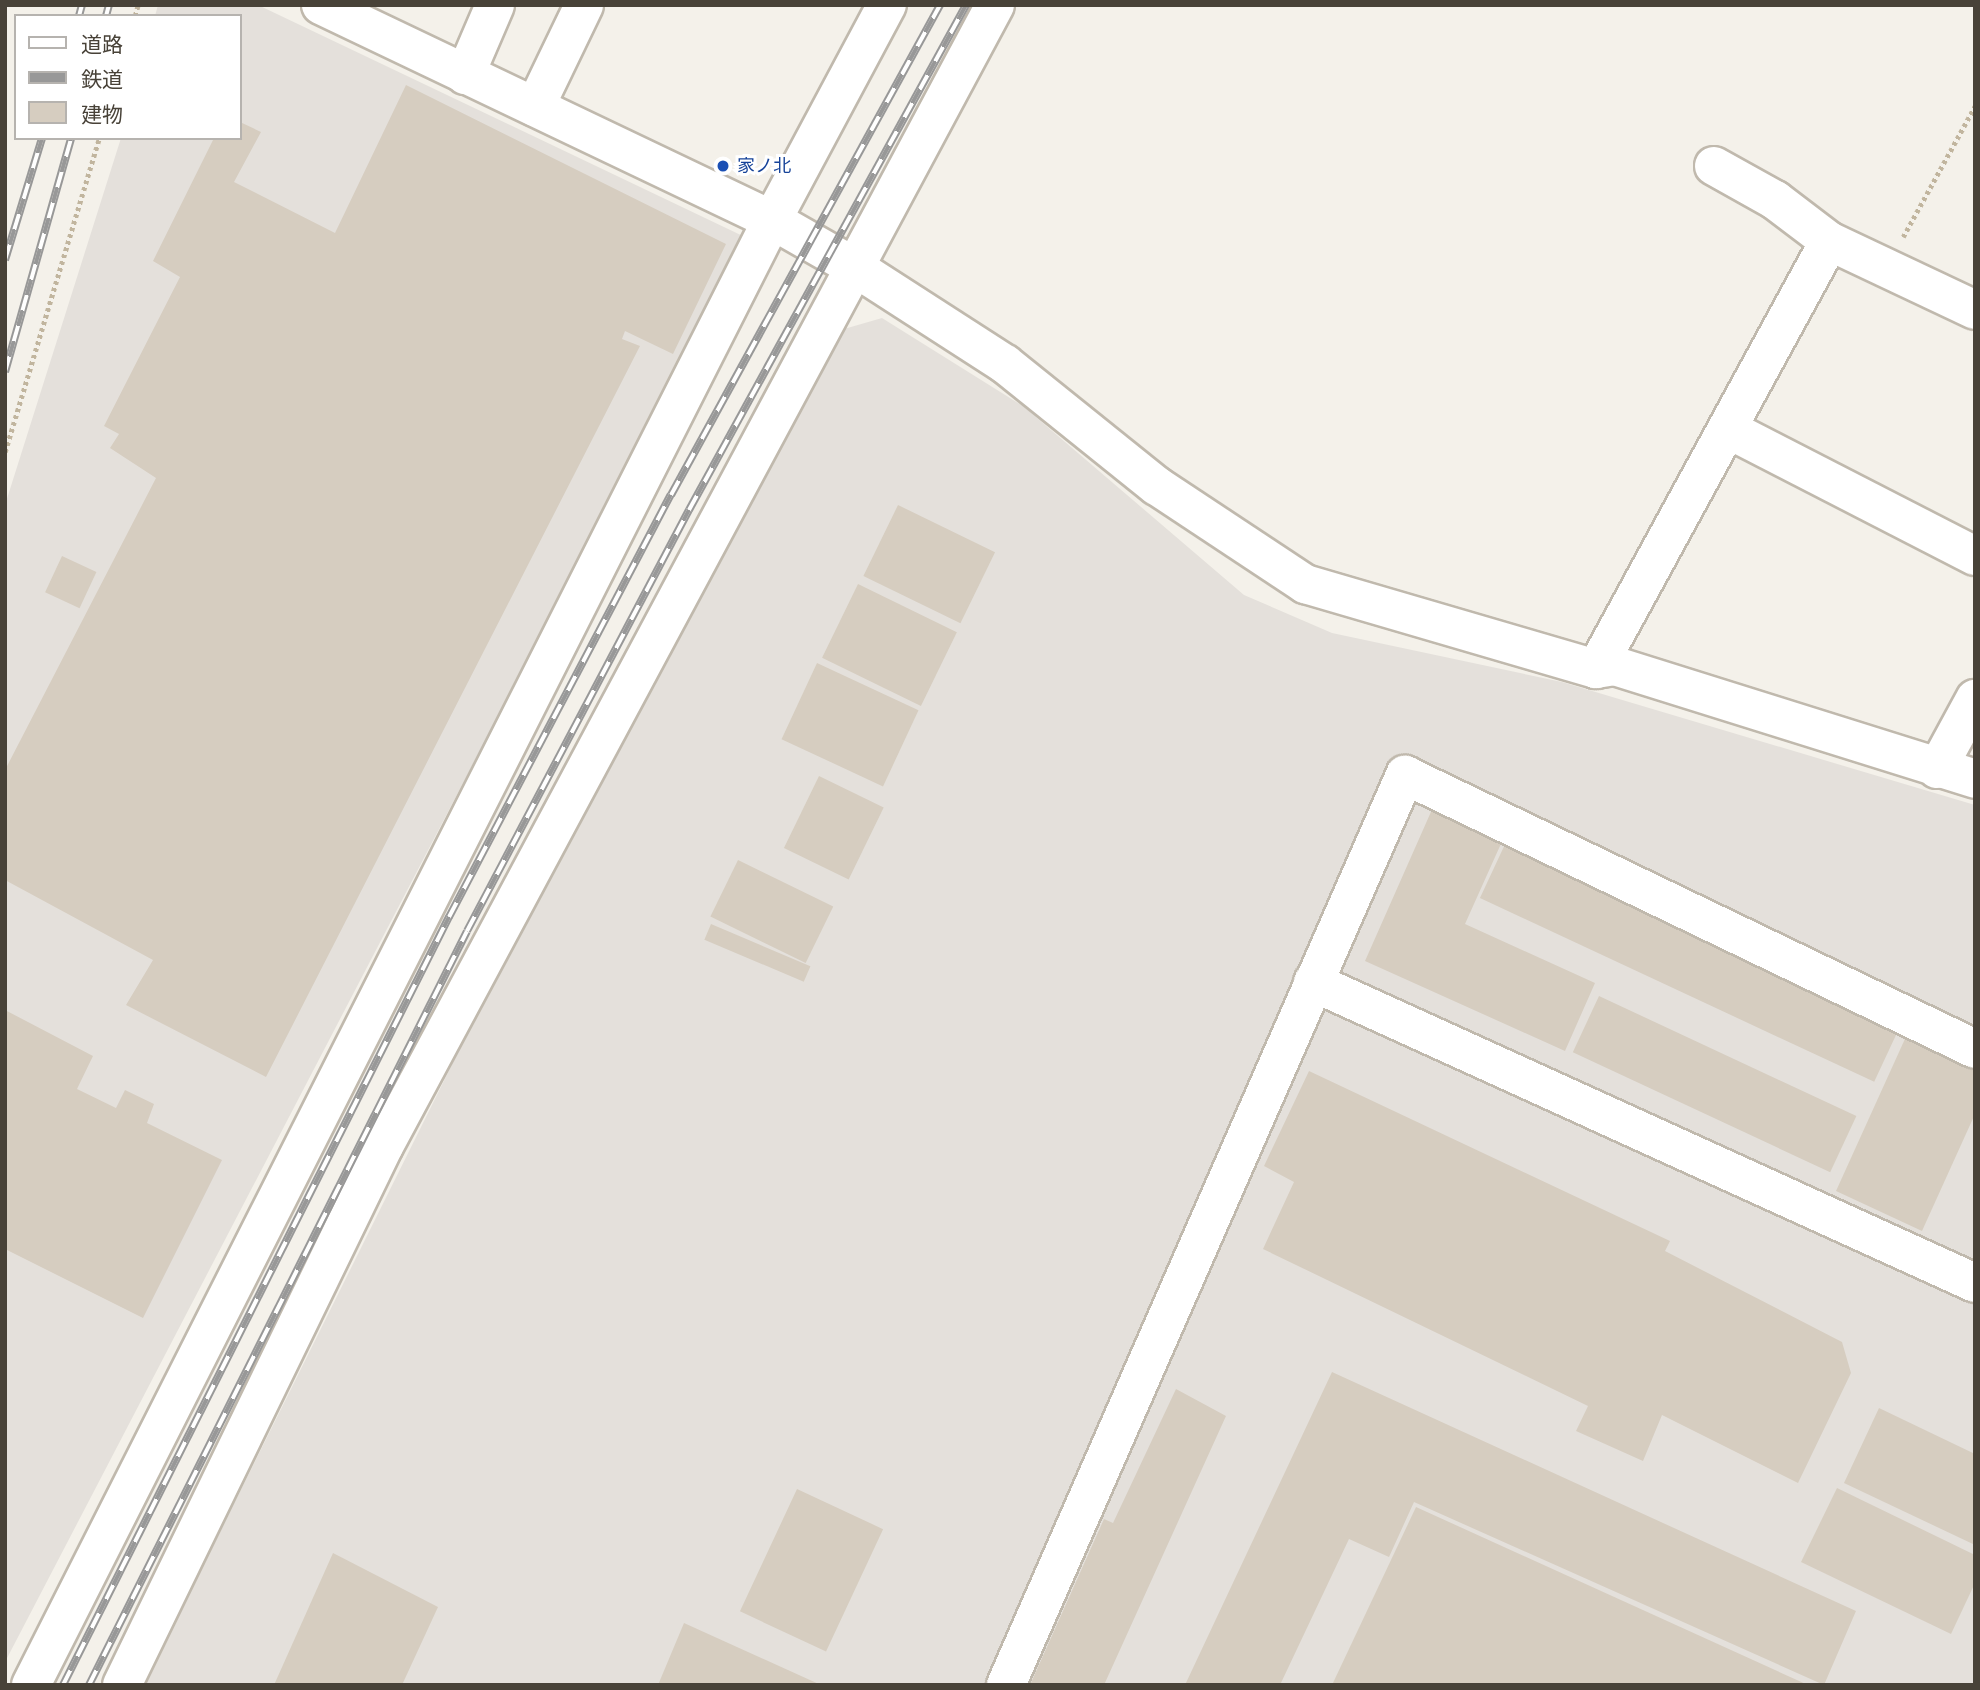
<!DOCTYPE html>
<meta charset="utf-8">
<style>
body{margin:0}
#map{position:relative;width:1980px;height:1690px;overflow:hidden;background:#f4f1ea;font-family:Raleway,"Noto Sans JP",sans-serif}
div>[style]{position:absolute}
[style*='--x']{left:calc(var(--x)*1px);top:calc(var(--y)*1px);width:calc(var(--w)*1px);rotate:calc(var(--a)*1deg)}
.industrial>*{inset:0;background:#e4e0db}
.building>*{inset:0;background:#d6cdc0;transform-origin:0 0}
.path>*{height:4.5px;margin-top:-2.25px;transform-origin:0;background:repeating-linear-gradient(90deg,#c1b59e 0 3.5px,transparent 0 7px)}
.roads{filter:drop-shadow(2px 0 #c0b9ad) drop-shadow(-2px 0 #c0b9ad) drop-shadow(0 2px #c0b9ad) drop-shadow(0 -2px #c0b9ad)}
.minor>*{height:38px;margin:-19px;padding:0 19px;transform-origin:19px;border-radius:19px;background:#fff}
.rail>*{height:8px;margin-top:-4px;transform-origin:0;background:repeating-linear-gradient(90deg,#fff 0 16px,#989898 0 32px);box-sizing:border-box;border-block:2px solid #989898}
.dots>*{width:19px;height:19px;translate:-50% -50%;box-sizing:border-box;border:4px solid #fff;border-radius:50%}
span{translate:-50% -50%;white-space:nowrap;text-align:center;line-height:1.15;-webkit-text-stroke:6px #fff;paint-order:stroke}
.transit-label{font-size:18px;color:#164399}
.left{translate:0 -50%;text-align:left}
.frame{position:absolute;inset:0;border:7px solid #484238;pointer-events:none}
.legend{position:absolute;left:14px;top:14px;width:228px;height:126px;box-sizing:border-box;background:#fff;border:2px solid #b6b3af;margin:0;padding:9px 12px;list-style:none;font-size:21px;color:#484238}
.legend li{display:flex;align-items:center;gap:14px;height:35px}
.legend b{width:35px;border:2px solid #b6b3af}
</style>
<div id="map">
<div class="industrial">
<div style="clip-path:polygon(158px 5px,258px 5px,747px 238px,5px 1662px,5px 505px,121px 138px,240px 138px,240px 16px,155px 16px)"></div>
<div style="clip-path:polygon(882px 318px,1023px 406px,1244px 595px,1332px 633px,1562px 682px,1975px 805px,1975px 1685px,144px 1685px,497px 974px,844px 329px)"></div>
</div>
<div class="building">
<div style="clip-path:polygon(406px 85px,726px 244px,673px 354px,625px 331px,622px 339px,640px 346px,266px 1077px,126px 1005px,153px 960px,5px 880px,5px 770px,156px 478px,110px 448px,119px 434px,104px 426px,180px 277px,153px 261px,214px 138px,240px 138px,240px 122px,261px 132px,234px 182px,335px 233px)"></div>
<div style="left:898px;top:505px;width:108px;height:79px;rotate:26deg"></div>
<div style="left:62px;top:556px;width:38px;height:40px;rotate:25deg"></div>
<div style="left:858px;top:584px;width:110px;height:82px;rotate:26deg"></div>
<div style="left:817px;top:663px;width:112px;height:84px;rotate:25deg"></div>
<div style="left:819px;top:776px;width:72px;height:80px;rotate:26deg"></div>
<div style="clip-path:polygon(1434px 805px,1504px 837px,1465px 924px,1595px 983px,1565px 1051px,1365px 961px)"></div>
<div style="left:1507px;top:840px;width:435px;height:64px;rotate:25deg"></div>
<div style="left:738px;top:860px;width:106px;height:63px;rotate:26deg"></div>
<div style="left:711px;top:924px;width:108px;height:17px;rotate:23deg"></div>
<div style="left:1599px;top:996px;width:284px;height:62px;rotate:25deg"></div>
<div style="clip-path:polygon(5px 1010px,93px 1056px,77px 1089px,116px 1108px,125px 1090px,154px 1104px,147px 1123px,222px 1160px,143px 1318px,5px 1249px)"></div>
<div style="clip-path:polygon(1909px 1030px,1975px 1061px,1975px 1114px,1922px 1231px,1836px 1191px)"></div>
<div style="clip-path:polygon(1309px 1071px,1670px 1241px,1665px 1251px,1842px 1342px,1851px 1373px,1798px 1483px,1662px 1415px,1643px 1461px,1576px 1431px,1588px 1406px,1263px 1249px,1294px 1182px,1264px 1166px)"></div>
<div style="clip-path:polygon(1332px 1372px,1856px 1611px,1824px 1685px,1414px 1502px,1389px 1557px,1349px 1539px,1280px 1685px,1185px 1685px)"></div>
<div style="clip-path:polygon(1176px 1389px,1226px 1416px,1104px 1685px,1030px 1685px,1104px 1519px,1113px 1523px)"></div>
<div style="clip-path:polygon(1879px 1408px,1975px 1454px,1975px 1545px,1844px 1483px)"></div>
<div style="clip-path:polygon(1837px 1488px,1975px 1555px,1975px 1583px,1951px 1634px,1801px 1562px)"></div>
<div style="left:797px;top:1489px;width:95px;height:135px;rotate:25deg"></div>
<div style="clip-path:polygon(1416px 1507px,1808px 1685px,1332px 1685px)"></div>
<div style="clip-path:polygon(333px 1553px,438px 1607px,402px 1685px,274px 1685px)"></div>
<div style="clip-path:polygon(684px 1623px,821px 1685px,658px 1685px)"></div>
</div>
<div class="path">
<div style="--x:135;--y:16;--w:11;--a:-75"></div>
<div style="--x:1903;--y:237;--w:149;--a:-61.2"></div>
<div style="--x:5;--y:452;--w:328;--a:-73.3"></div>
</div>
<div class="roads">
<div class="minor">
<div style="--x:321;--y:5;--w:500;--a:25.5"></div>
<div style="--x:772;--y:220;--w:97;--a:29.7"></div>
<div style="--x:856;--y:268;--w:177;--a:32.8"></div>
<div style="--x:1005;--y:364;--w:195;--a:38.8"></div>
<div style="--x:1157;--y:486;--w:178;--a:33.5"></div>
<div style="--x:1305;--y:584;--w:303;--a:16.3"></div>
<div style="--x:1596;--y:669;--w:19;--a:-9"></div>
<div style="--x:1615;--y:666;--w:377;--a:17.4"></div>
<div style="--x:465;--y:75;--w:76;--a:-66.8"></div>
<div style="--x:535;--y:107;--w:113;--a:-64.3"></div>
<div style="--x:1714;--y:166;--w:70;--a:29.1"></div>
<div style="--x:1775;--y:200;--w:68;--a:37.2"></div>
<div style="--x:1728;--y:429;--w:278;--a:27.2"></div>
<div style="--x:1596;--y:669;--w:487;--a:-61.4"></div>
<div style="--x:1829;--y:241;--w:161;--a:25.3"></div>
<div style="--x:1937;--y:769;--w:80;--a:-61.5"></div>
<div style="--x:1313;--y:982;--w:727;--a:24.45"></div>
<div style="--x:31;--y:1685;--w:1642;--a:-63.17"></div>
<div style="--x:772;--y:220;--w:244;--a:-61.9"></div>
<div style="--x:122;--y:1685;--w:599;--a:-64.08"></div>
<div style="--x:384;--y:1146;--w:1294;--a:-61.83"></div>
<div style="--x:1006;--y:1685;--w:994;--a:-66.32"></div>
<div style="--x:1405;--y:775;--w:632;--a:25.67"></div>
</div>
</div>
<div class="rail">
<div style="--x:79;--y:16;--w:11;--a:-75"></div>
<div style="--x:106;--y:16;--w:11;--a:-75"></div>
<div style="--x:5;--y:260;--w:127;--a:-73.1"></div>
<div style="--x:5;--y:372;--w:243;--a:-74.2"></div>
<div style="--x:63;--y:1685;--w:860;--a:-63.32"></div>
<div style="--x:449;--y:917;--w:477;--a:-62.3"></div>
<div style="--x:671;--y:495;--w:559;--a:-61.23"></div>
<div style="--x:89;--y:1685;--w:843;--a:-63.37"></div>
<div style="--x:467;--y:931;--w:476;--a:-62.2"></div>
<div style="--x:689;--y:510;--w:576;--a:-61.25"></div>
</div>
<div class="dots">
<div style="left:723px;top:166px;background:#1a4fb4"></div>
</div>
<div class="transit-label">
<span class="left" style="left:737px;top:166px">家ノ北</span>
</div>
<div class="frame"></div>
<ul class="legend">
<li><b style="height:9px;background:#fff"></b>道路</li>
<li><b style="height:9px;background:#989898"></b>鉄道</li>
<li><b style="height:19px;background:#d6cdc0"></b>建物</li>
</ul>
</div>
